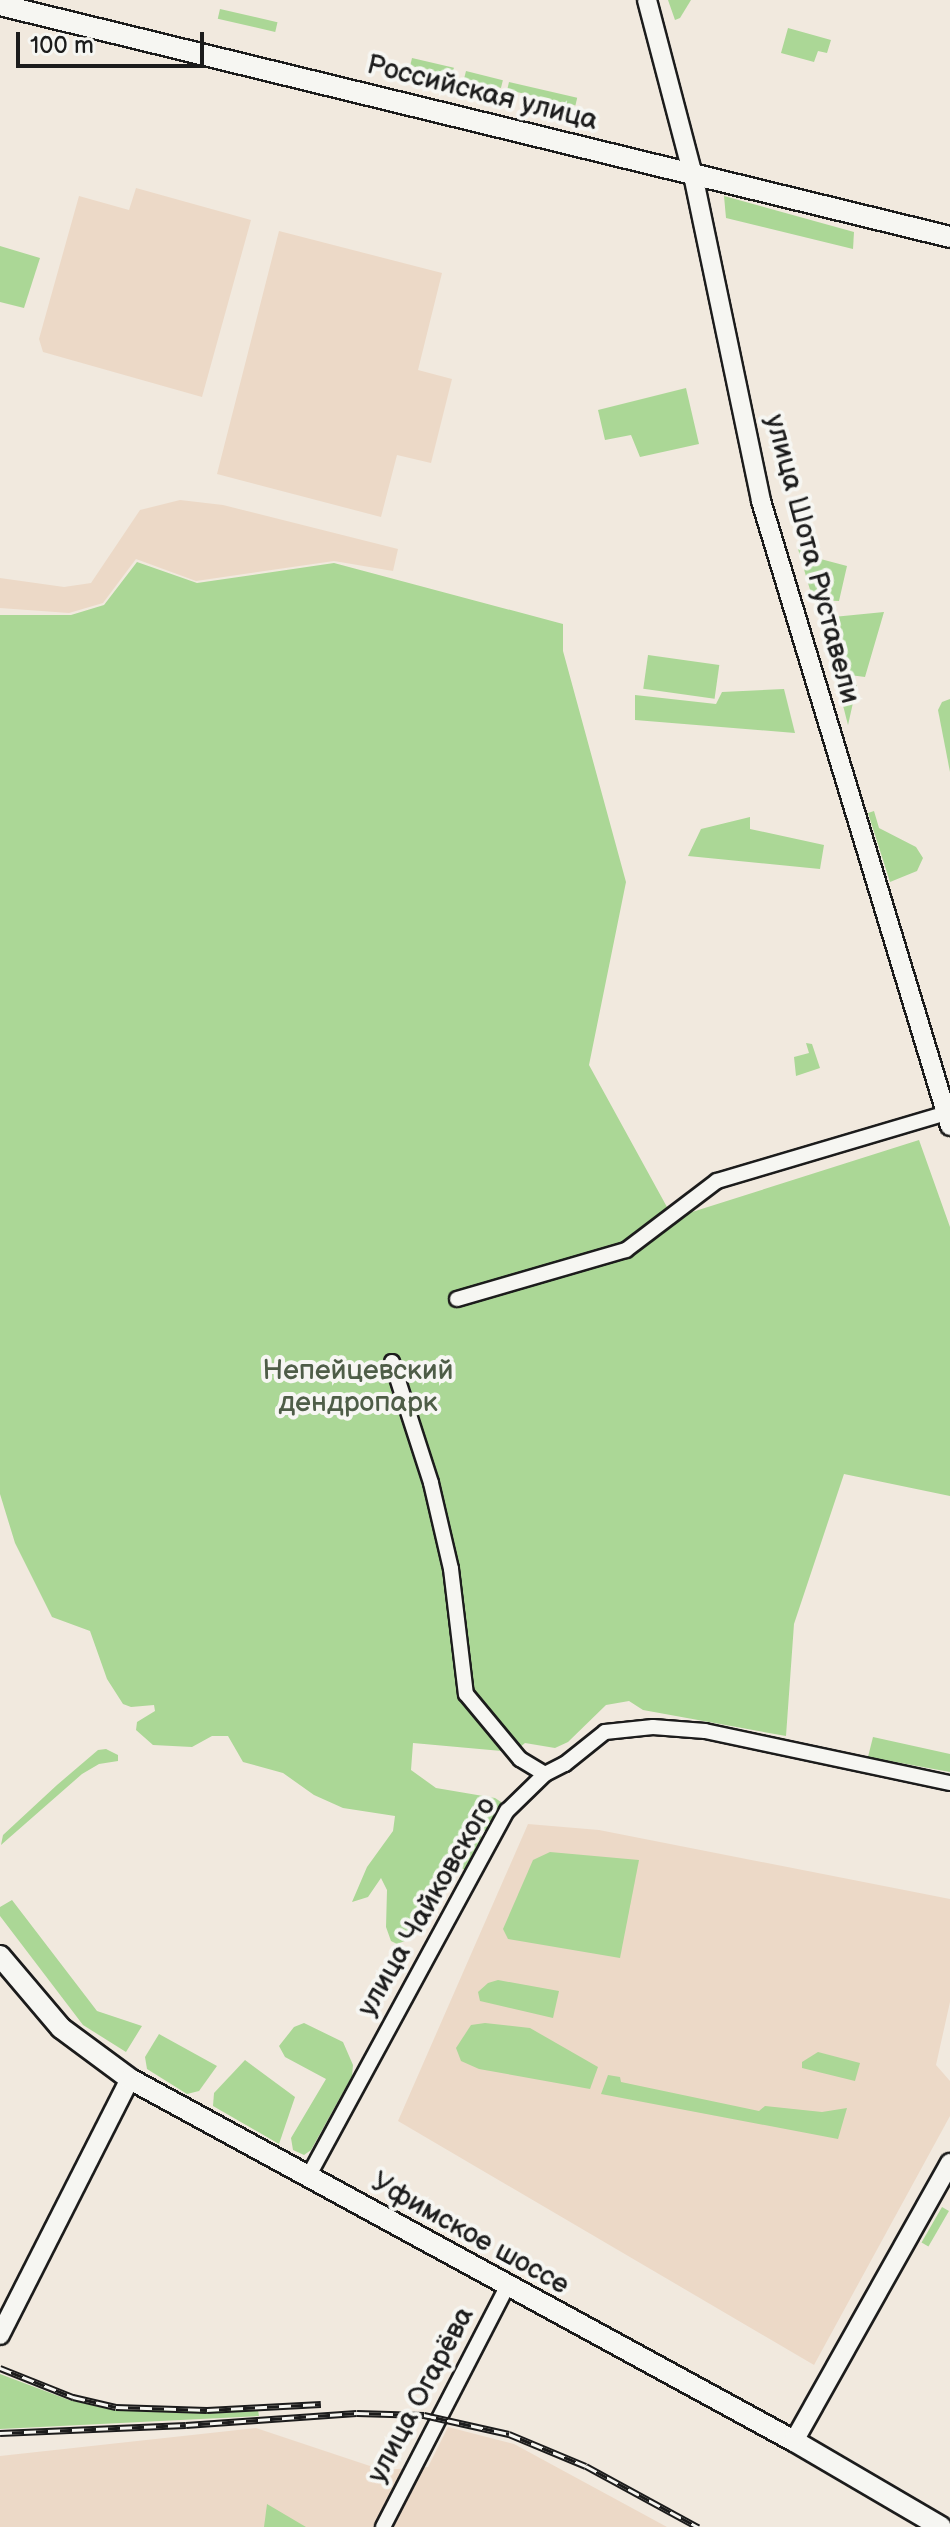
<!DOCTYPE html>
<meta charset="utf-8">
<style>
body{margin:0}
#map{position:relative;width:950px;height:2527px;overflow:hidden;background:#f1e9de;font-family:"Balsamiq Sans",sans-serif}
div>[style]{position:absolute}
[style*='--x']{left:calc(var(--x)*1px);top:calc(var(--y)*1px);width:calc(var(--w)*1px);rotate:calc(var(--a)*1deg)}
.built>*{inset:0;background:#ecd9c7}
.green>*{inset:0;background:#abd796;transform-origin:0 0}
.roads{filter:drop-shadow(2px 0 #1c1c1c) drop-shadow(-2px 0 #1c1c1c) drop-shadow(0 2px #1c1c1c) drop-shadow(0 -2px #1c1c1c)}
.minor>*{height:14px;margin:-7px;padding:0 7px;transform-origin:7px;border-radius:7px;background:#f6f6f2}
.tertiary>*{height:18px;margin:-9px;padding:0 9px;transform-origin:9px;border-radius:9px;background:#f6f6f2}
.secondary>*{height:20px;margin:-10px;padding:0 10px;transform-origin:10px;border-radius:10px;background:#f6f6f2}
.rail>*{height:7px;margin-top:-3.5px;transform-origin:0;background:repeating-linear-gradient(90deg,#f6f6f2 0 12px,#1c1c1c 0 24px);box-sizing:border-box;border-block:2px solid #1c1c1c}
span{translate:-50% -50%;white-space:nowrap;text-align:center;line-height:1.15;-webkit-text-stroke:8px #f6f6f2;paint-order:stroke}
.street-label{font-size:28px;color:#1c1c1c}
.park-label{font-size:28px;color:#4e5d47}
.scale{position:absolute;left:16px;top:32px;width:188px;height:36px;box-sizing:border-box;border:4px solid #1c1c1c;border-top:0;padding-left:10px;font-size:24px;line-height:28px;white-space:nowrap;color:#1c1c1c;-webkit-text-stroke:6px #f6f6f2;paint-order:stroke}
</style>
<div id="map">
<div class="built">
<div style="clip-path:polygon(136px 188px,251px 220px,202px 397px,43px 352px,39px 339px,79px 196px,129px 210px)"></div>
<div style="clip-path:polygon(279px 231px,442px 273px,418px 370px,452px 379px,431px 463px,397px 455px,381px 517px,217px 474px)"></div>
<div style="clip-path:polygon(180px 500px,223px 505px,398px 549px,393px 571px,334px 561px,196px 581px,136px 559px,103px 603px,69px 613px,0 608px,0 578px,64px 587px,91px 583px,140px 510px)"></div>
<div style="clip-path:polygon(528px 1824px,599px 1830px,950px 1899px,950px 2002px,936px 2065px,950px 2081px,950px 2116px,814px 2365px,398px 2121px)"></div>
<div style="clip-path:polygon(448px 2427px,514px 2444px,667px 2527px,0 2527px,0 2456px,256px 2428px,382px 2470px,428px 2467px)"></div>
</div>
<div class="green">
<div style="clip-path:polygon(668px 0,691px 0,680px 18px,675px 20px)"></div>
<div style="left:220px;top:9px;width:59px;height:10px;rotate:13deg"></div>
<div style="clip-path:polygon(788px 28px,831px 40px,827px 53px,818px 51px,814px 62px,781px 53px)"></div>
<div style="left:412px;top:58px;width:43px;height:8px;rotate:13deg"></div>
<div style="left:466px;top:71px;width:38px;height:8px;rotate:14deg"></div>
<div style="left:509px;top:82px;width:70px;height:8px;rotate:13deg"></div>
<div style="clip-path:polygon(724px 196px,854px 232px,853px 249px,726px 218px)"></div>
<div style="clip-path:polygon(0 246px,40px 258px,24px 308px,0 302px)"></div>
<div style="clip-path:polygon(686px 388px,699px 444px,640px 457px,631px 435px,605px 440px,598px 410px)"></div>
<div style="clip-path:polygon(814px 548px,813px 557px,847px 566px,839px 601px,813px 600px,798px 549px)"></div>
<div style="clip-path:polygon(137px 562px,197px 583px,334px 563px,563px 624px,563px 651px,626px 882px,589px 1065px,673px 1218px,919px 1140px,950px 1227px,950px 1496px,844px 1474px,794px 1624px,786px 1736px,643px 1710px,629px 1701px,606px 1705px,568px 1742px,555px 1748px,525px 1743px,514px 1752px,413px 1743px,411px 1770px,436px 1788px,495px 1798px,501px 1802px,501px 1810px,500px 1818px,482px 1833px,473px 1870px,451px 1868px,426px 1898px,405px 1941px,397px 1944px,391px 1941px,386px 1927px,387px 1890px,381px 1878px,368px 1897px,352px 1902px,367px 1867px,393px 1831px,395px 1816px,343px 1808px,314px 1795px,283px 1773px,243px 1762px,228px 1736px,212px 1736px,192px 1747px,153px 1745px,136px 1730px,137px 1722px,155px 1711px,154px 1705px,131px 1707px,123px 1704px,107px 1679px,90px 1631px,52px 1617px,15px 1543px,0 1494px,0 615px,71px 615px,104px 605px)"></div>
<div style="clip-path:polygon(884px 612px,865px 677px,842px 674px,839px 651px,831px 651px,823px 618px)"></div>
<div style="left:648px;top:655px;width:72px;height:34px;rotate:8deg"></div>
<div style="clip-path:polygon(837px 682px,857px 685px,848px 725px)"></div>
<div style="clip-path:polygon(784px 689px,795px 733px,635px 720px,635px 695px,716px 704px,722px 692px)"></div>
<div style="clip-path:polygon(950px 699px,950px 772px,938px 710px,942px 702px)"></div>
<div style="clip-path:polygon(874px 811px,879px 828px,916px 847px,923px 858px,917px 871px,890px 882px,868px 813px)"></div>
<div style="clip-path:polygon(750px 817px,750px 829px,824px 845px,820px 869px,688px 856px,701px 829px)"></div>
<div style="clip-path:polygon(806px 1043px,812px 1044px,820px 1068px,796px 1076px,794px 1057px,809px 1053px)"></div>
<div style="clip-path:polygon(873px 1737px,950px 1754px,950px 1772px,868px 1757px)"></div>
<div style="clip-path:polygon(106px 1749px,118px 1755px,118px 1761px,99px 1764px,82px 1774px,1px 1845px,3px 1835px,57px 1785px,98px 1750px)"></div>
<div style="clip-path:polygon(550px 1852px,639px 1860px,620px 1958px,508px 1939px,503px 1929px,533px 1860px)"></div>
<div style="clip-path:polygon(12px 1900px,97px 2011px,142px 2026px,126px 2052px,83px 2025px,0 1916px,0 1907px)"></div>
<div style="clip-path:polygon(498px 1980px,559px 1991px,553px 2018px,480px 2001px,478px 1992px,488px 1983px)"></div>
<div style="clip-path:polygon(304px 2023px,343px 2042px,353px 2065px,352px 2076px,311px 2150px,304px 2155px,293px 2150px,291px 2138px,326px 2079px,285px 2057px,279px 2046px,294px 2027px)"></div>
<div style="clip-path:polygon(485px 2023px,530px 2028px,598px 2067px,590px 2089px,479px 2069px,461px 2061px,456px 2048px,471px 2025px)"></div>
<div style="clip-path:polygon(159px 2034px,217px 2066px,199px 2091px,187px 2094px,147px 2069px,145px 2057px)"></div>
<div style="clip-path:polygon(818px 2052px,860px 2063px,855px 2081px,802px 2068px,802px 2062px)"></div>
<div style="clip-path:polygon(245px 2060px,295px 2097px,279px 2144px,213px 2106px,214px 2093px)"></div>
<div style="clip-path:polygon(608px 2075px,620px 2077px,621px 2082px,759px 2111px,765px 2106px,822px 2112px,847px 2108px,838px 2139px,601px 2094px)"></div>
<div style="left:942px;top:2207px;width:8px;height:41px;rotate:30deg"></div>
<div style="clip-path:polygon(0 2374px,69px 2400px,113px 2410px,258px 2410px,259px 2416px,0 2429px)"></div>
<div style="clip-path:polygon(267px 2504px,306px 2527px,264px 2527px)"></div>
</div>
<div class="roads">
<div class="minor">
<div style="--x:457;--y:1299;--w:176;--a:-16.2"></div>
<div style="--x:626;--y:1250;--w:114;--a:-37.2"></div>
<div style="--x:717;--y:1181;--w:239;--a:-16.5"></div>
<div style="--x:392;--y:1362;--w:127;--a:72.1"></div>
<div style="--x:431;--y:1483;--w:88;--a:76.9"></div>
<div style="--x:451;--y:1569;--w:126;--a:83.2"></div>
<div style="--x:466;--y:1694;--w:85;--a:50.3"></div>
<div style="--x:520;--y:1759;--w:29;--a:31"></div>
<div style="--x:308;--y:2177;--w:417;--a:-61.5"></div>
<div style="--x:507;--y:1811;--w:53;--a:-44.2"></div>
<div style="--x:545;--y:1774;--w:22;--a:-27"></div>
<div style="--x:565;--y:1764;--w:51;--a:-38.7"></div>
<div style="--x:605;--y:1732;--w:48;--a:-5.9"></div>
<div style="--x:653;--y:1727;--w:52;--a:4.4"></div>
<div style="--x:705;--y:1731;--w:250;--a:12"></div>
<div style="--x:383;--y:2527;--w:270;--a:-62.7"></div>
</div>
<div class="tertiary">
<div style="--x:647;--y:0;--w:181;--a:75.3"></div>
<div style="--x:693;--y:175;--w:333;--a:78.2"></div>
<div style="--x:761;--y:501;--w:653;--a:73.17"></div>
<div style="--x:0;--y:2335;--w:287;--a:-63.1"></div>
<div style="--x:794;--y:2441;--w:319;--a:-60.7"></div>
</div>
<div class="secondary">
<div style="--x:0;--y:5;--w:978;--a:13.72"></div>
<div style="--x:0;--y:1956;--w:94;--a:49.7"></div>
<div style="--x:61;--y:2028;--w:86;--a:36.5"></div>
<div style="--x:130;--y:2079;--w:756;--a:28.6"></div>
<div style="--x:794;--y:2441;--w:170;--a:30.3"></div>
</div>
</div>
<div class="rail">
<div style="--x:0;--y:2368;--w:79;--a:21.7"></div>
<div style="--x:73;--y:2397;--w:44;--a:13.1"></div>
<div style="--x:116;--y:2407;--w:91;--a:1.9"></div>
<div style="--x:207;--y:2410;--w:114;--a:-3"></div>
<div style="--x:0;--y:2433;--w:186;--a:-2.5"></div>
<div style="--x:186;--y:2425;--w:171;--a:-4"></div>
<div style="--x:357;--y:2413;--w:67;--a:1.7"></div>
<div style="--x:424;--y:2415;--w:87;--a:12.6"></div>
<div style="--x:509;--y:2434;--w:83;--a:22.6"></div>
<div style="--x:586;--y:2466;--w:128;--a:28.6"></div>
</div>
<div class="street-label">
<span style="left:482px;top:93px;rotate:14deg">Российская улица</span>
<span style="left:812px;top:559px;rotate:75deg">улица Шота Руставели</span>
<span style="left:427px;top:1907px;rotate:-60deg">улица Чайковского</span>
<span style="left:470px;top:2234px;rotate:29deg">Уфимское шоссе</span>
<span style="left:421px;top:2395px;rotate:-62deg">улица Огарёва</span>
</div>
<div class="park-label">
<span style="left:358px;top:1387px">Непейцевский<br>дендропарк</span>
</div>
<div class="scale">100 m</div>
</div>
